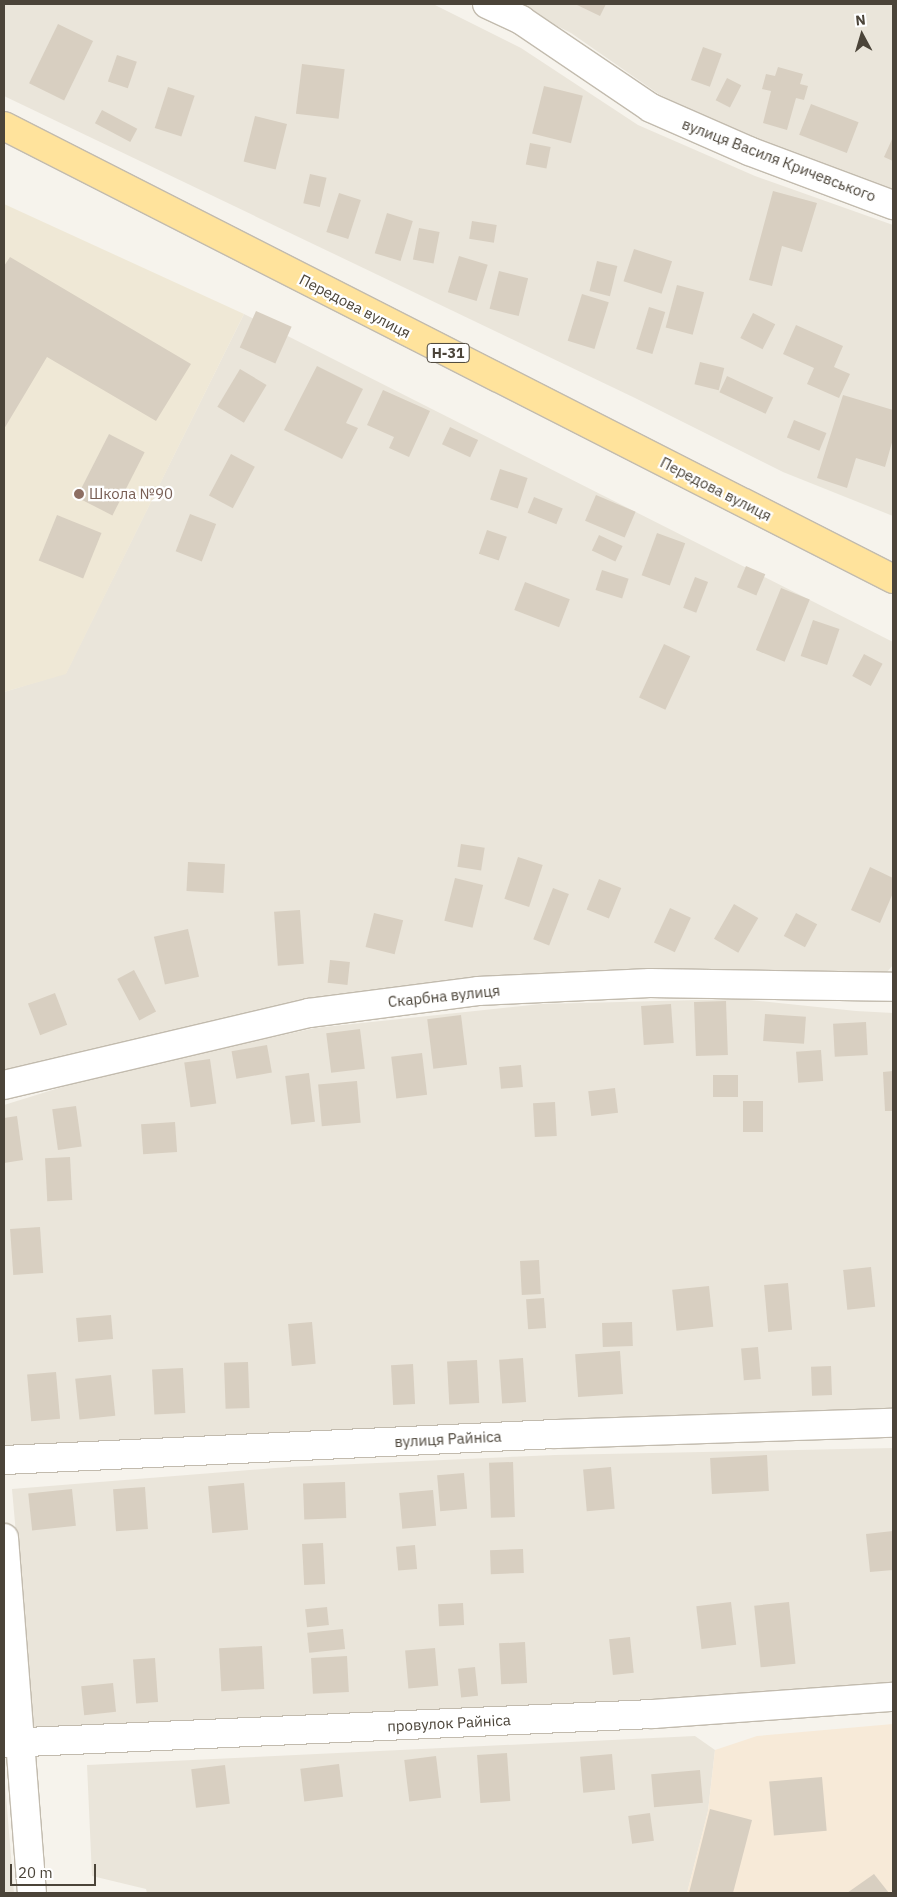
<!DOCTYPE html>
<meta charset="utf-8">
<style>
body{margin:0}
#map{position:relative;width:897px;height:1897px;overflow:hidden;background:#f6f3ec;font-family:"IBM Plex Sans",sans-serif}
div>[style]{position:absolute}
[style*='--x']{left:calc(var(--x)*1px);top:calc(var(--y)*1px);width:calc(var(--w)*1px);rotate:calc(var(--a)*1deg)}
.residential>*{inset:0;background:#eae5da}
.commercial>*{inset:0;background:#f7ead8}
.education>*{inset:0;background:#efe8d6}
.building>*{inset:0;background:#d8cfc1;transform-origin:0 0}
.roads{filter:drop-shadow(1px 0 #c2bbae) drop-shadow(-1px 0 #c2bbae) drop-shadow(0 1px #c2bbae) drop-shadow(0 -1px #c2bbae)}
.street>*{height:28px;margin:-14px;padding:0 14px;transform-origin:14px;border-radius:14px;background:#fff}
.primary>*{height:28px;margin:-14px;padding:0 14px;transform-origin:14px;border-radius:14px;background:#ffe39c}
.dots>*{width:14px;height:14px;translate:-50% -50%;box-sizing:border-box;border:2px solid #fff;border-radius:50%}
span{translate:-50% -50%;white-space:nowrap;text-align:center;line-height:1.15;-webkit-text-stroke:4.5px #fff;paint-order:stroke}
.shield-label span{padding:1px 4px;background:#fff;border:1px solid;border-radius:4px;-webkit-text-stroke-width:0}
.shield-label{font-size:14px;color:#4b4439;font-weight:700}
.street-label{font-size:15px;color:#4b4439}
.education-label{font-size:15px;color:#785e54}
.left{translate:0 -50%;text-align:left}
.frame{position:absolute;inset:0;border:5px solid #4b4439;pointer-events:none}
.north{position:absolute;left:837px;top:10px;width:50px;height:50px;-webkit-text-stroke:4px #fff;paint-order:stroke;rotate:354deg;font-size:14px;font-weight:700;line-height:20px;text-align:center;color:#4b4439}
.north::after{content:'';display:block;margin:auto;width:18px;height:22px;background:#4b4439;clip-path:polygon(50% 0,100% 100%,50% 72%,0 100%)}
.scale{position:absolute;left:10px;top:1864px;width:86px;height:22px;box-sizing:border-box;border:2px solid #4b4439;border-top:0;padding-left:6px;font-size:15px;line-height:18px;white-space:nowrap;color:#4b4439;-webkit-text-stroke:4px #fff;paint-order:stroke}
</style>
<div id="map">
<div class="residential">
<div style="clip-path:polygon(4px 4px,433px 4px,521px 48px,638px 125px,755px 176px,893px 225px,893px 516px,783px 472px,635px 398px,4px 96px)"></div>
<div style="clip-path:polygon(514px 4px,893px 4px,893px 190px,757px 141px,660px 95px,571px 33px)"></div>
<div style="clip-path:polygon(244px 314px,893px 642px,893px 965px,875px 986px,509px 986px,4px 1077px,4px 692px,66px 673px)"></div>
<div style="clip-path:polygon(739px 999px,856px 1011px,893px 1013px,893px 1416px,7px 1456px,4px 1434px,4px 1105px,104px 1074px,315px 1028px,541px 1004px)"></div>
<div style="clip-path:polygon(893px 1448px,893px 1688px,34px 1737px,12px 1489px,288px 1467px,555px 1455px)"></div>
<div style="clip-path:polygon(695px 1736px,715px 1750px,708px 1811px,687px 1893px,147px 1893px,146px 1889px,92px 1876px,87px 1765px)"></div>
<div style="clip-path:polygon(4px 1771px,14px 1893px,4px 1893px)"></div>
</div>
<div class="commercial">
<div style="clip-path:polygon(893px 1724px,893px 1893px,687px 1893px,708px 1811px,715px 1750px,757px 1736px)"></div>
</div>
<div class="education">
<div style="clip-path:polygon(4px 204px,244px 314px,66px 674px,4px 692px)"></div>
</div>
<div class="building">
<div style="clip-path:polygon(575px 4px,606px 4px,600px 16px)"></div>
<div style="left:58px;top:24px;width:39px;height:66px;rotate:26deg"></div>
<div style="left:703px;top:47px;width:20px;height:35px;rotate:20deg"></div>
<div style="left:117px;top:55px;width:21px;height:28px;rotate:19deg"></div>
<div style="left:302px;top:64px;width:43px;height:50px;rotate:7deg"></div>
<div style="clip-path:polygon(778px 67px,803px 74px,800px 84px,808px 86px,804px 100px,796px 98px,787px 130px,763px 123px,771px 91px,762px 89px,766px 74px,775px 76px)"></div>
<div style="left:727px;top:78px;width:16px;height:25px;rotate:27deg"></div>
<div style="left:544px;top:86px;width:40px;height:49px;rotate:14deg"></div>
<div style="left:168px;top:87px;width:28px;height:43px;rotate:18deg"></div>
<div style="left:811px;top:104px;width:51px;height:33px;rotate:21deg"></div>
<div style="left:102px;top:110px;width:40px;height:15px;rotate:28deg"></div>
<div style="left:255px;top:116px;width:33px;height:47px;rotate:14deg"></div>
<div style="clip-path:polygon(893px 137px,893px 161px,884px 157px)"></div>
<div style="left:530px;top:143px;width:21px;height:22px;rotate:11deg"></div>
<div style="left:310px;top:174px;width:17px;height:30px;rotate:13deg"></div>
<div style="clip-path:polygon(773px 191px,817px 203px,802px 252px,782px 246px,772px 286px,749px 280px)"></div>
<div style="left:339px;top:193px;width:23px;height:41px;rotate:18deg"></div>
<div style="left:387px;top:213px;width:27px;height:42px;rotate:17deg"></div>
<div style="left:472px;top:221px;width:25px;height:18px;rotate:9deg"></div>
<div style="left:419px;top:228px;width:21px;height:32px;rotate:11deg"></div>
<div style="left:634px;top:249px;width:40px;height:34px;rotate:18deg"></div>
<div style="left:459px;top:256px;width:30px;height:38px;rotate:17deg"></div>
<div style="clip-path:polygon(10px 257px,191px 364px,156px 421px,47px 357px,4px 429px,4px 266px)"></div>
<div style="left:597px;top:261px;width:21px;height:31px;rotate:14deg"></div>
<div style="left:499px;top:271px;width:30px;height:39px;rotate:14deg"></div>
<div style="left:677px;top:285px;width:28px;height:44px;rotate:15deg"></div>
<div style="left:582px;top:294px;width:28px;height:49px;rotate:17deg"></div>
<div style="left:649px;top:307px;width:17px;height:44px;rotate:17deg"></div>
<div style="left:256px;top:311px;width:39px;height:40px;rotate:24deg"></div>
<div style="left:753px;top:313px;width:25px;height:28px;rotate:27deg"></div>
<div style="clip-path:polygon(796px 325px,843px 346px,834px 367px,850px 374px,839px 398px,807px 384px,814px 368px,783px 354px)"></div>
<div style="left:700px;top:362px;width:25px;height:23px;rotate:14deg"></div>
<div style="clip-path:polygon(317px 366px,363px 389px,346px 423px,358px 428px,342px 459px,284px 430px)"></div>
<div style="left:240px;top:369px;width:31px;height:44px;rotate:31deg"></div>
<div style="left:727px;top:376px;width:51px;height:18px;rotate:25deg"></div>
<div style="clip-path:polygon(383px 390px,430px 411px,409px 457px,389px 448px,394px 437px,367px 425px)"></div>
<div style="clip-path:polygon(843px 395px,893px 410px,893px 439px,885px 467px,856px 458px,847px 488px,817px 478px)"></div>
<div style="left:794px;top:420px;width:35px;height:19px;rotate:22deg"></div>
<div style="left:450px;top:427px;width:31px;height:19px;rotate:25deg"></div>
<div style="left:109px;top:434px;width:40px;height:71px;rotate:27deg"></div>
<div style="left:231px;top:454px;width:27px;height:47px;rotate:28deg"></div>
<div style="left:500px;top:469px;width:29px;height:32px;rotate:18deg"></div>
<div style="left:596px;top:495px;width:43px;height:28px;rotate:23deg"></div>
<div style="left:534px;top:497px;width:31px;height:17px;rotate:22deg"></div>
<div style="left:190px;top:514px;width:28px;height:40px;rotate:21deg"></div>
<div style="left:57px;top:515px;width:48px;height:49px;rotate:22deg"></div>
<div style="left:487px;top:530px;width:21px;height:25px;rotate:19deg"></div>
<div style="left:657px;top:533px;width:30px;height:45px;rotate:20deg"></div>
<div style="left:599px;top:535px;width:26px;height:17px;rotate:25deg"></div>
<div style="left:746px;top:566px;width:21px;height:23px;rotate:23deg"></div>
<div style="left:602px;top:570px;width:28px;height:21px;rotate:18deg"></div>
<div style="left:695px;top:577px;width:14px;height:33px;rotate:21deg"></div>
<div style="left:525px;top:582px;width:48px;height:30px;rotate:21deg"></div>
<div style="left:781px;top:588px;width:31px;height:67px;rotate:22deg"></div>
<div style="left:813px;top:620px;width:28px;height:38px;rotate:19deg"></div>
<div style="left:664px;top:644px;width:29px;height:59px;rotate:25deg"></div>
<div style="left:864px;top:654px;width:21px;height:25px;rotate:28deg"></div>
<div style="left:461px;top:844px;width:24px;height:23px;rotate:9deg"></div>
<div style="left:518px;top:857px;width:26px;height:44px;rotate:18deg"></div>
<div style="left:188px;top:862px;width:37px;height:29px;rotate:3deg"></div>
<div style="clip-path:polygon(870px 867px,893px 878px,893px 893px,880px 923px,851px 910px)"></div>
<div style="left:455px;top:878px;width:29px;height:44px;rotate:14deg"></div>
<div style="left:599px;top:879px;width:24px;height:33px;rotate:22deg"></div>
<div style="left:553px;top:888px;width:17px;height:55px;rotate:21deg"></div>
<div style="left:734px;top:904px;width:28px;height:40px;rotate:30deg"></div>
<div style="left:670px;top:908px;width:23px;height:38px;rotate:25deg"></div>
<div style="left:300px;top:910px;width:54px;height:26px;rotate:86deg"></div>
<div style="left:374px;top:913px;width:30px;height:35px;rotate:14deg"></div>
<div style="left:796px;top:913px;width:24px;height:26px;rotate:28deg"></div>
<div style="left:188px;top:929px;width:49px;height:35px;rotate:77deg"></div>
<div style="left:330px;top:960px;width:20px;height:23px;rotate:6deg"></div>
<div style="left:134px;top:970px;width:47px;height:19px;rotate:62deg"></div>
<div style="left:55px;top:993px;width:34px;height:29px;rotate:69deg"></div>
<div style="left:726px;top:1001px;width:54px;height:32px;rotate:88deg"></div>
<div style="left:671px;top:1004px;width:39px;height:30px;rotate:86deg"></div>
<div style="left:765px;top:1014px;width:41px;height:27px;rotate:4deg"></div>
<div style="left:461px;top:1015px;width:50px;height:34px;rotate:83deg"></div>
<div style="left:866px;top:1022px;width:33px;height:33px;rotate:87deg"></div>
<div style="left:360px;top:1029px;width:40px;height:34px;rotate:83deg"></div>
<div style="left:267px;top:1045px;width:28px;height:36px;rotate:80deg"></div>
<div style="left:821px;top:1050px;width:31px;height:25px;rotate:86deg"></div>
<div style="left:422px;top:1053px;width:42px;height:31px;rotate:83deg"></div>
<div style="left:210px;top:1059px;width:45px;height:26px;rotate:82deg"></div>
<div style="left:521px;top:1065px;width:22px;height:22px;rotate:85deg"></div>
<div style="clip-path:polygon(893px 1071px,893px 1111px,885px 1111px,883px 1072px)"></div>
<div style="left:309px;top:1073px;width:49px;height:24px;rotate:83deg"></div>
<div style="left:713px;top:1075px;width:25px;height:22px"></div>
<div style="left:357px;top:1081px;width:42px;height:39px;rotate:85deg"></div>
<div style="left:615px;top:1088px;width:25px;height:27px;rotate:83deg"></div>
<div style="left:743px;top:1101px;width:20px;height:31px"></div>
<div style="left:555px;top:1102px;width:34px;height:22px;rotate:87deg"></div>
<div style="left:76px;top:1106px;width:41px;height:24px;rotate:82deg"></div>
<div style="clip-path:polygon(17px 1116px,23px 1160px,4px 1163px,4px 1118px)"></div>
<div style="left:175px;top:1122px;width:30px;height:34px;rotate:86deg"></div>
<div style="left:70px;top:1157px;width:43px;height:25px;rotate:87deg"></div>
<div style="left:40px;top:1227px;width:46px;height:30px;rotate:86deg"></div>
<div style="left:539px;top:1260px;width:34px;height:19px;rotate:87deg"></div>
<div style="left:871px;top:1267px;width:40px;height:28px;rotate:84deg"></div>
<div style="left:788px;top:1283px;width:47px;height:24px;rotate:85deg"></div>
<div style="left:709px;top:1286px;width:41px;height:37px;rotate:84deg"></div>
<div style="left:544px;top:1298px;width:30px;height:18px;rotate:86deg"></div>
<div style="left:111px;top:1315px;width:24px;height:35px;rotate:85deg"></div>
<div style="left:312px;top:1322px;width:42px;height:24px;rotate:85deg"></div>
<div style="left:632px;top:1322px;width:24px;height:30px;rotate:88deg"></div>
<div style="left:758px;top:1347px;width:32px;height:17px;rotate:85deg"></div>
<div style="left:620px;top:1351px;width:43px;height:45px;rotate:86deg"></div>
<div style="left:523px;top:1358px;width:44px;height:24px;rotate:86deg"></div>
<div style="left:477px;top:1360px;width:43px;height:30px;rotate:87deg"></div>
<div style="left:248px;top:1362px;width:46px;height:24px;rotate:88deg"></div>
<div style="left:413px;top:1364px;width:40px;height:22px;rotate:87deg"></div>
<div style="left:831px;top:1366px;width:29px;height:20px;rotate:88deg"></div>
<div style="left:183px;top:1368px;width:45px;height:31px;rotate:87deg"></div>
<div style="left:56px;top:1372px;width:47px;height:29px;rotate:85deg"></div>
<div style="left:111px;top:1375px;width:41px;height:36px;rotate:84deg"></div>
<div style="left:767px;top:1455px;width:36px;height:57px;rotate:87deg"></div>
<div style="left:513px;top:1462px;width:55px;height:24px;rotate:88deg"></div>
<div style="left:611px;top:1467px;width:42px;height:28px;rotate:85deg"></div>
<div style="left:464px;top:1473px;width:36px;height:27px;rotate:85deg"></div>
<div style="left:345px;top:1482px;width:36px;height:42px;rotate:88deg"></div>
<div style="left:244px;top:1483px;width:47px;height:36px;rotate:85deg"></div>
<div style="left:145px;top:1487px;width:42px;height:32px;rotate:86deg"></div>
<div style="left:72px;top:1489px;width:37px;height:44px;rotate:84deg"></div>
<div style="left:433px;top:1490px;width:36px;height:34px;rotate:85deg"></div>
<div style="clip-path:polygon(893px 1531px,893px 1570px,870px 1572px,866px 1534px)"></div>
<div style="left:323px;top:1543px;width:41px;height:21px;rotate:87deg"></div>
<div style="left:415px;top:1545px;width:24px;height:19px;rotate:85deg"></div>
<div style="left:523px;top:1549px;width:24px;height:33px;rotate:88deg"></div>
<div style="left:731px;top:1602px;width:43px;height:35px;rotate:83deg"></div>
<div style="left:789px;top:1602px;width:62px;height:35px;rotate:84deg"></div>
<div style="left:463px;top:1603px;width:22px;height:25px;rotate:87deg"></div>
<div style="left:327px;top:1607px;width:18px;height:22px;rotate:84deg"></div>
<div style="left:343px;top:1629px;width:20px;height:36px;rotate:84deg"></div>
<div style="left:630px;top:1637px;width:36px;height:21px;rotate:84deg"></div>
<div style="left:525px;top:1642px;width:41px;height:26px;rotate:87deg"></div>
<div style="left:262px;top:1646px;width:43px;height:43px;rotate:87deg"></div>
<div style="left:435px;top:1648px;width:38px;height:30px;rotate:85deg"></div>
<div style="left:347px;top:1656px;width:36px;height:36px;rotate:87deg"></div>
<div style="left:155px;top:1658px;width:44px;height:22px;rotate:86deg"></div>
<div style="left:475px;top:1667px;width:29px;height:17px;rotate:84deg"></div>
<div style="left:113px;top:1683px;width:29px;height:32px;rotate:84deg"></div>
<div style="left:507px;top:1753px;width:48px;height:30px;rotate:86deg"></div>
<div style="left:612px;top:1754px;width:36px;height:32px;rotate:85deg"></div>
<div style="left:436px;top:1756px;width:42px;height:32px;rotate:83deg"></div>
<div style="left:339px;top:1764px;width:33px;height:39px;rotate:83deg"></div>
<div style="left:225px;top:1765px;width:39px;height:34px;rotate:83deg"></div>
<div style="left:700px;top:1770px;width:33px;height:49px;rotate:85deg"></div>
<div style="left:822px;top:1777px;width:54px;height:53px;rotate:85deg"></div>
<div style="clip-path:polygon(710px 1809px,752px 1820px,733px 1893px,689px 1893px)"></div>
<div style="left:650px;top:1813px;width:28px;height:22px;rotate:82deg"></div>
<div style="clip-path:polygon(874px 1874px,889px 1893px,847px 1893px)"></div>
</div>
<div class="roads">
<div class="street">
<div style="--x:487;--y:4;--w:38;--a:25"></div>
<div style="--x:521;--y:20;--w:157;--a:34.1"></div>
<div style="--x:651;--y:108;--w:107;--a:23.7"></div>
<div style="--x:749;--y:151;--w:154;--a:20.6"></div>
<div style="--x:4;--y:1085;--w:313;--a:-13.3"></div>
<div style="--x:309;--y:1013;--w:170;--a:-7.4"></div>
<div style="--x:478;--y:991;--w:172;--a:-2.7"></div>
<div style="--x:650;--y:983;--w:243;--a:0.9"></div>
<div style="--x:4;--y:1460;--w:553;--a:-2.7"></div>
<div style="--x:556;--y:1434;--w:337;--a:-1.9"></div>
<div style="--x:4;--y:1538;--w:356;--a:85.5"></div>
<div style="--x:4;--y:1743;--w:650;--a:-2.56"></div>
<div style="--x:653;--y:1714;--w:241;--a:-4.1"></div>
</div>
<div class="primary">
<div style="--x:4;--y:126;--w:998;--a:27"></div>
</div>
</div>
<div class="dots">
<div style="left:79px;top:494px;background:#8d6e63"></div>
</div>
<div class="shield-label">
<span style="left:448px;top:353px">Н-31</span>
</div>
<div class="street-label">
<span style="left:779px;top:160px;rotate:21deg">вулиця Василя Кричевського</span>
<span style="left:355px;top:306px;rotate:27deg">Передова вулиця</span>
<span style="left:716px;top:489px;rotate:27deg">Передова вулиця</span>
<span style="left:444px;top:996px;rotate:-6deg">Скарбна вулиця</span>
<span style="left:448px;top:1439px;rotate:-3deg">вулиця Райніса</span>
<span style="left:449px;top:1723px;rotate:-3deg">провулок Райніса</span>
</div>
<div class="education-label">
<span class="left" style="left:89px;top:494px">Школа №90</span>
</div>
<div class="frame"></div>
<div class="north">N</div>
<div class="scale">20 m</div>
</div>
